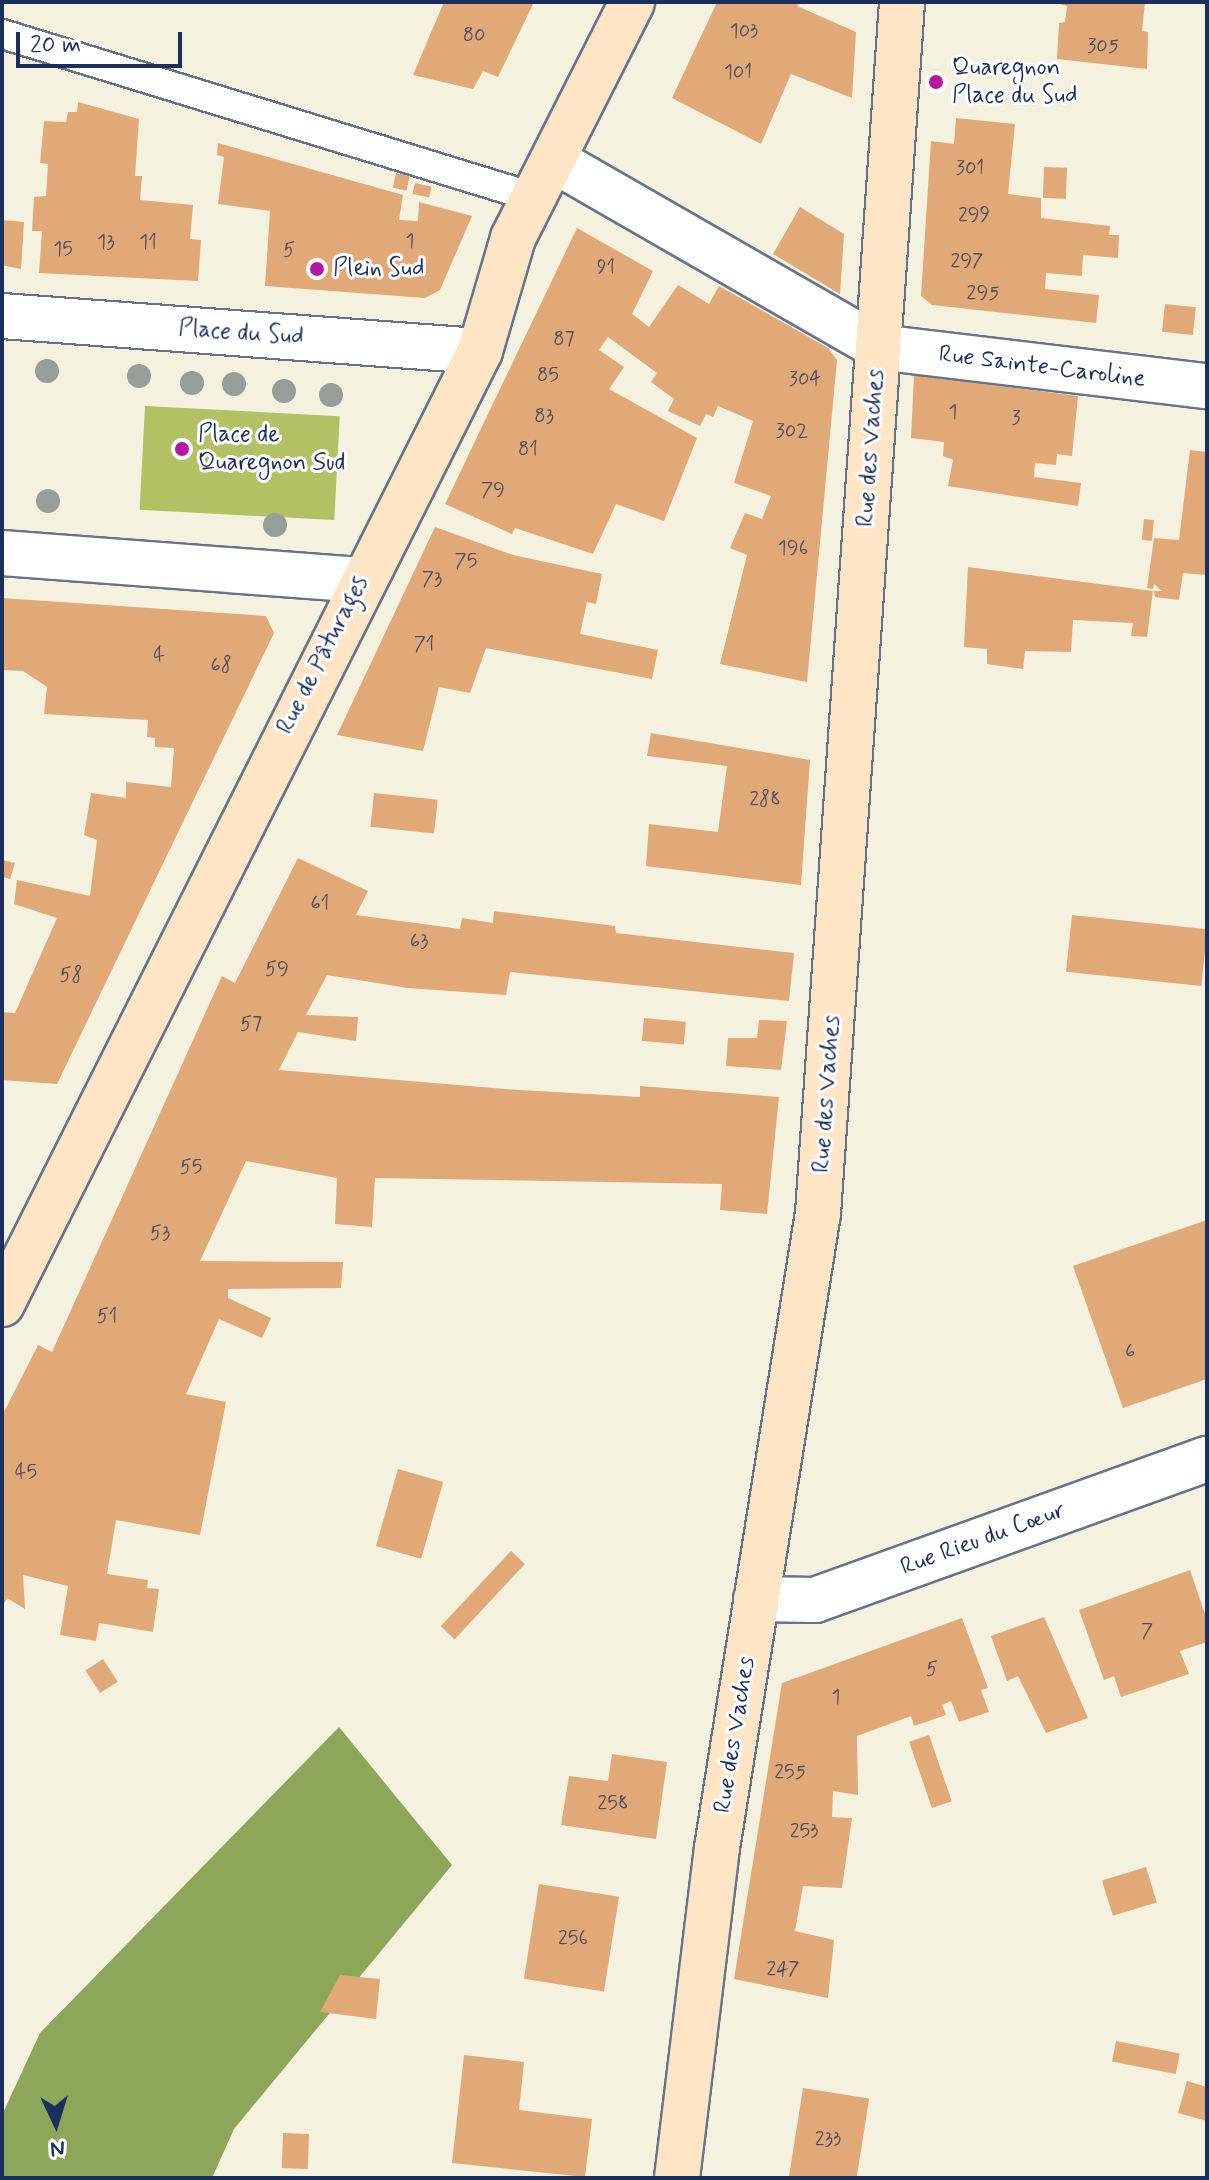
<!DOCTYPE html>
<meta charset="utf-8">
<style>
body{margin:0}
#map{position:relative;width:1209px;height:2180px;overflow:hidden;background:#f4f1df;font-family:Mynerve,sans-serif}
div>[style]{position:absolute}
[style*='--x']{left:calc(var(--x)*1px);top:calc(var(--y)*1px);width:calc(var(--w)*1px);rotate:calc(var(--a)*1deg)}
.green>*{inset:0;background:#b1c164;transform-origin:0 0}
.forest>*{inset:0;background:#8ca75a}
.building>*{inset:0;background:#e0a977;transform-origin:0 0}
.roads{filter:drop-shadow(2px 0 #67738b) drop-shadow(-2px 0 #67738b) drop-shadow(0 2px #67738b) drop-shadow(0 -2px #67738b)}
.lane>*{height:28px;margin:-14px;padding:0 14px;transform-origin:14px;border-radius:14px;background:#fff}
.street>*{height:44px;margin:-22px;padding:0 22px;transform-origin:22px;border-radius:22px;background:#fff}
.secondary>*{height:44px;margin:-22px;padding:0 22px;transform-origin:22px;border-radius:22px;background:#fde5c5}
.trees>*{width:24px;height:24px;margin:-12px;border-radius:50%;background:#959e99}
.dots>*{width:22px;height:22px;translate:-50% -50%;box-sizing:border-box;border:4px solid #fff;border-radius:50%}
span{translate:-50% -50%;white-space:nowrap;text-align:center;line-height:1.15;-webkit-text-stroke:6px #fff;paint-order:stroke}
.number-label{font-size:20px;color:#4c4e64}
.number-label span{-webkit-text-stroke-width:0}
.poi-label{font-size:24px;color:#1b2f5e}
.left{translate:0 -50%;text-align:left}
.street-label{font-size:24px;color:#1b2f5e}
.frame{position:absolute;inset:0;border:4px solid #1b2f5e;pointer-events:none}
.north{position:absolute;left:16px;top:2084px;width:80px;height:80px;-webkit-text-stroke:6px #fff;paint-order:stroke;rotate:176deg;font-size:22px;font-weight:700;line-height:32px;text-align:center;color:#1b2f5e}
.north::after{content:'';display:block;margin:auto;width:28px;height:36px;background:#1b2f5e;clip-path:polygon(50% 0,100% 100%,50% 72%,0 100%)}
.scale{position:absolute;left:16px;top:32px;width:166px;height:36px;box-sizing:border-box;border:4px solid #1b2f5e;border-top:0;padding-left:10px;font-size:24px;line-height:28px;white-space:nowrap;color:#1b2f5e;-webkit-text-stroke:6px #fff;paint-order:stroke}
</style>
<div id="map">
<div class="green">
<div style="left:145px;top:406px;width:195px;height:104px;rotate:3deg"></div>
</div>
<div class="forest">
<div style="clip-path:polygon(339px 1727px,452px 1865px,234px 2129px,212px 2178px,2px 2178px,2px 2115px,40px 2033px)"></div>
</div>
<div class="building">
<div style="clip-path:polygon(444px 2px,534px 2px,498px 77px,483px 71px,473px 89px,413px 75px)"></div>
<div style="clip-path:polygon(717px 2px,800px 2px,797px 6px,856px 32px,852px 98px,791px 74px,761px 144px,672px 98px)"></div>
<div style="clip-path:polygon(1052px 2px,1145px 2px,1142px 31px,1148px 32px,1147px 69px,1057px 59px,1059px 23px,1065px 22px,1067px 6px)"></div>
<div style="clip-path:polygon(78px 102px,139px 119px,135px 176px,142px 176px,140px 200px,193px 205px,190px 239px,201px 240px,198px 281px,39px 273px,42px 231px,32px 231px,34px 197px,46px 196px,48px 164px,40px 163px,44px 121px,66px 122px,68px 112px,77px 112px)"></div>
<div style="clip-path:polygon(956px 118px,1015px 124px,1008px 194px,1041px 198px,1041px 218px,1110px 226px,1109px 235px,1119px 235px,1118px 258px,1083px 255px,1082px 276px,1046px 273px,1045px 289px,1099px 295px,1096px 323px,932px 305px,921px 296px,931px 141px,954px 144px)"></div>
<div style="clip-path:polygon(218px 143px,403px 195px,399px 220px,418px 221px,419px 202px,472px 216px,440px 290px,425px 298px,265px 286px,270px 211px,218px 204px,224px 157px,217px 155px)"></div>
<div style="left:1044px;top:167px;width:23px;height:31px;rotate:2deg"></div>
<div style="left:396px;top:173px;width:14px;height:15px;rotate:12deg"></div>
<div style="left:415px;top:183px;width:17px;height:11px;rotate:13deg"></div>
<div style="clip-path:polygon(800px 207px,844px 234px,840px 294px,773px 254px)"></div>
<div style="clip-path:polygon(2px 220px,24px 222px,21px 269px,2px 265px)"></div>
<div style="clip-path:polygon(577px 228px,653px 271px,632px 314px,649px 327px,678px 285px,709px 304px,719px 286px,828px 348px,837px 360px,807px 682px,720px 664px,747px 555px,730px 548px,745px 513px,762px 519px,771px 496px,734px 483px,753px 421px,718px 406px,713px 417px,706px 414px,700px 426px,668px 411px,674px 399px,651px 382px,657px 373px,608px 337px,599px 350px,624px 367px,609px 389px,697px 438px,664px 521px,616px 504px,593px 554px,515px 528px,512px 534px,445px 504px)"></div>
<div style="left:1165px;top:304px;width:31px;height:28px;rotate:6deg"></div>
<div style="clip-path:polygon(914px 375px,1078px 396px,1072px 456px,1057px 454px,1056px 465px,1035px 463px,1034px 477px,1081px 483px,1078px 506px,948px 486px,953px 460px,943px 456px,944px 442px,911px 438px)"></div>
<div style="clip-path:polygon(1190px 450px,1207px 452px,1207px 575px,1183px 573px,1179px 600px,1155px 597px,1154px 591px,1162px 591px,1154px 584px,1153px 589px,1147px 588px,1154px 538px,1179px 540px)"></div>
<div style="left:1144px;top:519px;width:10px;height:21px;rotate:6deg"></div>
<div style="clip-path:polygon(435px 527px,513px 555px,602px 574px,596px 604px,587px 602px,580px 634px,658px 650px,652px 679px,486px 648px,470px 693px,439px 687px,423px 751px,337px 735px)"></div>
<div style="clip-path:polygon(968px 567px,1153px 591px,1147px 637px,1131px 636px,1133px 623px,1073px 620px,1071px 652px,1025px 651px,1023px 669px,987px 664px,987px 649px,964px 647px)"></div>
<div style="clip-path:polygon(2px 598px,266px 616px,274px 633px,57px 1084px,2px 1080px,2px 1012px,15px 1013px,57px 918px,14px 904px,17px 880px,90px 896px,97px 840px,84px 835px,91px 793px,126px 798px,126px 782px,171px 787px,174px 748px,155px 747px,155px 738px,147px 737px,148px 720px,44px 714px,47px 687px,23px 671px,2px 670px)"></div>
<div style="clip-path:polygon(651px 733px,810px 760px,801px 885px,646px 866px,649px 824px,718px 832px,727px 766px,647px 756px)"></div>
<div style="left:374px;top:793px;width:64px;height:34px;rotate:6deg"></div>
<div style="clip-path:polygon(298px 858px,368px 891px,356px 915px,460px 929px,462px 918px,493px 923px,494px 911px,615px 926px,616px 933px,794px 953px,789px 1001px,510px 972px,506px 995px,408px 988px,327px 975px,306px 1015px,358px 1017px,356px 1041px,298px 1032px,279px 1070px,505px 1089px,640px 1097px,640px 1086px,779px 1097px,767px 1214px,720px 1210px,722px 1184px,375px 1178px,372px 1227px,335px 1224px,337px 1178px,246px 1161px,200px 1261px,343px 1262px,341px 1288px,228px 1289px,228px 1298px,271px 1318px,262px 1338px,219px 1319px,186px 1394px,226px 1402px,200px 1535px,116px 1520px,107px 1574px,148px 1580px,147px 1588px,159px 1589px,153px 1632px,99px 1623px,96px 1641px,60px 1635px,68px 1586px,23px 1575px,25px 1609px,7px 1598px,2px 1608px,2px 1416px,38px 1345px,52px 1352px,222px 976px,235px 983px)"></div>
<div style="clip-path:polygon(2px 860px,15px 863px,10px 879px,2px 877px)"></div>
<div style="left:1072px;top:915px;width:136px;height:57px;rotate:6deg"></div>
<div style="left:644px;top:1018px;width:42px;height:23px;rotate:5deg"></div>
<div style="clip-path:polygon(759px 1020px,787px 1021px,781px 1070px,726px 1066px,728px 1038px,757px 1038px)"></div>
<div style="clip-path:polygon(1207px 1220px,1207px 1379px,1123px 1408px,1073px 1266px)"></div>
<div style="left:398px;top:1469px;width:47px;height:80px;rotate:16deg"></div>
<div style="left:511px;top:1551px;width:19px;height:103px;rotate:43deg"></div>
<div style="clip-path:polygon(1190px 1570px,1207px 1620px,1207px 1642px,1180px 1651px,1189px 1674px,1121px 1697px,1114px 1676px,1104px 1680px,1079px 1610px)"></div>
<div style="clip-path:polygon(1044px 1617px,1088px 1718px,1046px 1733px,1018px 1676px,1007px 1681px,991px 1636px)"></div>
<div style="clip-path:polygon(962px 1618px,988px 1688px,981px 1690px,989px 1712px,959px 1722px,951px 1701px,942px 1705px,946px 1715px,914px 1726px,911px 1716px,857px 1736px,858px 1795px,833px 1791px,832px 1817px,852px 1818px,842px 1888px,803px 1886px,795px 1931px,834px 1940px,828px 1998px,734px 1979px,782px 1683px)"></div>
<div style="left:103px;top:1659px;width:27px;height:21px;rotate:57deg"></div>
<div style="left:929px;top:1735px;width:70px;height:21px;rotate:71deg"></div>
<div style="clip-path:polygon(612px 1754px,667px 1762px,656px 1839px,561px 1825px,569px 1776px,608px 1781px)"></div>
<div style="left:1146px;top:1867px;width:37px;height:46px;rotate:73deg"></div>
<div style="left:539px;top:1884px;width:81px;height:96px;rotate:9deg"></div>
<div style="clip-path:polygon(340px 1975px,380px 1979px,376px 2019px,320px 2012px)"></div>
<div style="left:1116px;top:2041px;width:65px;height:21px;rotate:11deg"></div>
<div style="clip-path:polygon(464px 2055px,524px 2062px,519px 2110px,592px 2119px,585px 2177px,452px 2163px)"></div>
<div style="clip-path:polygon(1187px 2081px,1207px 2087px,1207px 2121px,1178px 2113px)"></div>
<div style="left:803px;top:2088px;width:67px;height:91px;rotate:9deg"></div>
<div style="left:283px;top:2133px;width:26px;height:35px;rotate:2deg"></div>
</div>
<div class="roads">
<div class="lane">
<div style="--x:2;--y:34;--w:559;--a:17.07"></div>
</div>
<div class="street">
<div style="--x:555;--y:161;--w:373;--a:29.9"></div>
<div style="--x:878;--y:347;--w:331;--a:6.8"></div>
<div style="--x:2;--y:316;--w:479;--a:4.2"></div>
<div style="--x:2;--y:553;--w:359;--a:4.3"></div>
<div style="--x:756;--y:1599;--w:59;--a:1"></div>
<div style="--x:815;--y:1600;--w:417;--a:-19.8"></div>
</div>
<div class="secondary">
<div style="--x:2;--y:1304;--w:1066;--a:-63.36"></div>
<div style="--x:480;--y:351;--w:118;--a:-73.7"></div>
<div style="--x:513;--y:238;--w:264;--a:-63.2"></div>
<div style="--x:677;--y:2178;--w:332;--a:-83.1"></div>
<div style="--x:717;--y:1848;--w:643;--a:-80.96"></div>
<div style="--x:818;--y:1213;--w:1214;--a:-86.03"></div>
</div>
</div>
<div class="trees">
<div style="left:47px;top:371px"></div>
<div style="left:139px;top:376px"></div>
<div style="left:192px;top:383px"></div>
<div style="left:234px;top:384px"></div>
<div style="left:284px;top:391px"></div>
<div style="left:331px;top:395px"></div>
<div style="left:48px;top:501px"></div>
<div style="left:275px;top:525px"></div>
</div>
<div class="dots">
<div style="left:936px;top:82px;background:#b5179e"></div>
<div style="left:317px;top:269px;background:#b5179e"></div>
<div style="left:182px;top:449px;background:#b5179e"></div>
</div>
<div class="number-label">
<span style="left:744px;top:31px">103</span>
<span style="left:474px;top:35px">80</span>
<span style="left:1103px;top:46px">305</span>
<span style="left:738px;top:72px">101</span>
<span style="left:970px;top:168px">301</span>
<span style="left:974px;top:215px">299</span>
<span style="left:410px;top:241px">1</span>
<span style="left:106px;top:242px">13</span>
<span style="left:148px;top:242px">11</span>
<span style="left:63px;top:249px">15</span>
<span style="left:289px;top:250px">5</span>
<span style="left:967px;top:261px">297</span>
<span style="left:606px;top:267px">91</span>
<span style="left:983px;top:293px">295</span>
<span style="left:564px;top:339px">87</span>
<span style="left:548px;top:375px">85</span>
<span style="left:805px;top:379px">304</span>
<span style="left:953px;top:412px">1</span>
<span style="left:544px;top:416px">83</span>
<span style="left:1016px;top:418px">3</span>
<span style="left:792px;top:431px">302</span>
<span style="left:528px;top:449px">81</span>
<span style="left:493px;top:490px">79</span>
<span style="left:793px;top:548px">196</span>
<span style="left:466px;top:561px">75</span>
<span style="left:432px;top:579px">73</span>
<span style="left:424px;top:644px">71</span>
<span style="left:159px;top:655px">4</span>
<span style="left:221px;top:665px">68</span>
<span style="left:765px;top:799px">288</span>
<span style="left:320px;top:903px">61</span>
<span style="left:419px;top:941px">63</span>
<span style="left:277px;top:969px">59</span>
<span style="left:71px;top:975px">58</span>
<span style="left:251px;top:1024px">57</span>
<span style="left:191px;top:1167px">55</span>
<span style="left:160px;top:1233px">53</span>
<span style="left:107px;top:1316px">51</span>
<span style="left:1130px;top:1351px">6</span>
<span style="left:26px;top:1472px">45</span>
<span style="left:1147px;top:1631px">7</span>
<span style="left:932px;top:1669px">5</span>
<span style="left:836px;top:1697px">1</span>
<span style="left:790px;top:1772px">255</span>
<span style="left:613px;top:1803px">258</span>
<span style="left:804px;top:1831px">253</span>
<span style="left:573px;top:1938px">256</span>
<span style="left:783px;top:1969px">247</span>
<span style="left:828px;top:2139px">233</span>
</div>
<div class="poi-label">
<span class="left" style="left:952px;top:82px">Quaregnon<br>Place du Sud</span>
<span class="left" style="left:333px;top:269px">Plein Sud</span>
<span class="left" style="left:198px;top:449px">Place de<br>Quaregnon Sud</span>
</div>
<div class="street-label">
<span style="left:241px;top:333px;rotate:4deg">Place du Sud</span>
<span style="left:1042px;top:367px;rotate:7deg">Rue Sainte-Caroline</span>
<span style="left:871px;top:448px;rotate:-86deg">Rue des Vaches</span>
<span style="left:323px;top:655px;rotate:-63deg">Rue de Pâturages</span>
<span style="left:827px;top:1094px;rotate:-86deg">Rue des Vaches</span>
<span style="left:983px;top:1539px;rotate:-20deg">Rue Rieu du Cœur</span>
<span style="left:735px;top:1735px;rotate:-81deg">Rue des Vaches</span>
</div>
<div class="frame"></div>
<div class="north">N</div>
<div class="scale">20 m</div>
</div>
